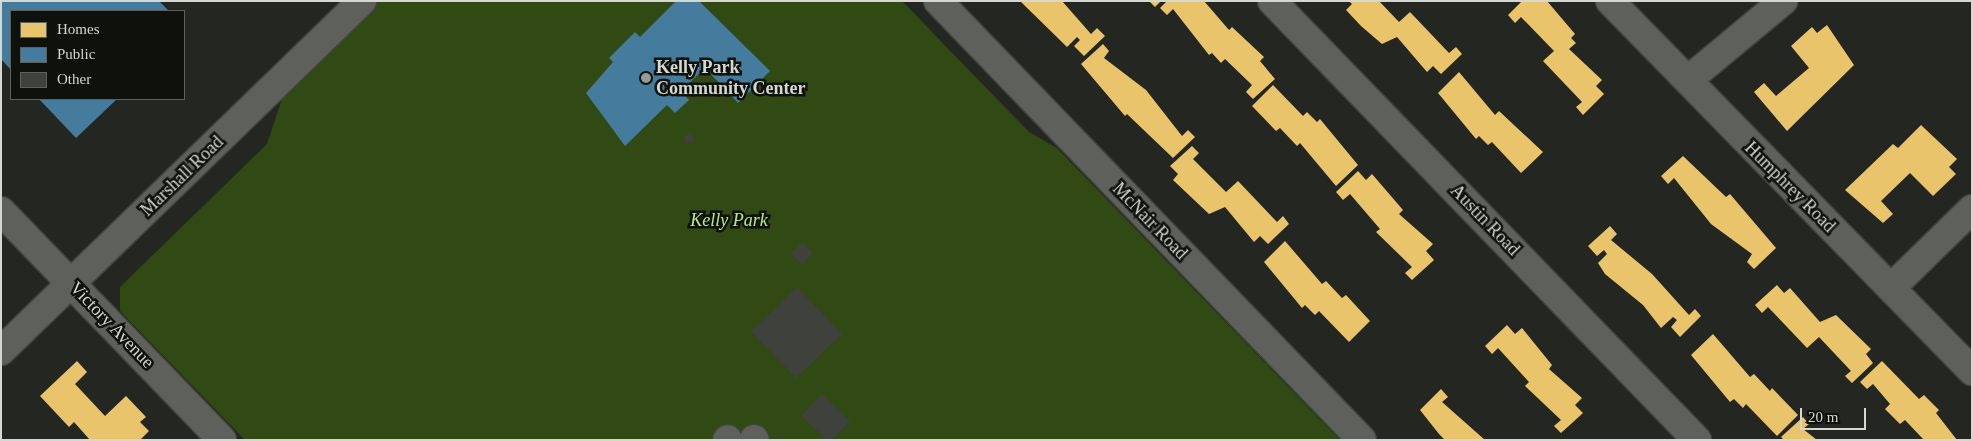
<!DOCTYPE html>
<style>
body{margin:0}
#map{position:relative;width:1973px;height:441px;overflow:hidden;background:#242721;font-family:Georgia,serif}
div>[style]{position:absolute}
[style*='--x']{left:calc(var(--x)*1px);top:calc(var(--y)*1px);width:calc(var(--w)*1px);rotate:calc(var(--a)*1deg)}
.green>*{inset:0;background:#314a14}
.homes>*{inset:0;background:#e9c46a}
.public>*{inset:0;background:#457b9d}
.building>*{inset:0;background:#3e413c;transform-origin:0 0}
.roads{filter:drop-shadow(1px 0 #41443e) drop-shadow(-1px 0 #41443e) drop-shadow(0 1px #41443e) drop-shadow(0 -1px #41443e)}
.minor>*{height:28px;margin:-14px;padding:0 14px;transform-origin:14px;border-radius:14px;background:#5d605b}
.dots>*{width:14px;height:14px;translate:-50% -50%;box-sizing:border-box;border:2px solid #0e110c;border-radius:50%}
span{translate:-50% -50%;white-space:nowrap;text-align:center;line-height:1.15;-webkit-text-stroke:5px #0e110c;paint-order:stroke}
.poi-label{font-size:18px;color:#d4d8d1;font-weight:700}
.left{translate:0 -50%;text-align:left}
.street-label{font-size:18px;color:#d4d8d1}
.park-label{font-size:18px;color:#b7eb86;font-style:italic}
.frame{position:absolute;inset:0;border:2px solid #d4d8d1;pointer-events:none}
.legend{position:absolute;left:10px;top:10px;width:175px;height:90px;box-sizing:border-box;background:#0e110c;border:1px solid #5d615b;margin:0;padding:6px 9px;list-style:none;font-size:15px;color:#d4d8d1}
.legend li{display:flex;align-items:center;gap:10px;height:25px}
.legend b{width:25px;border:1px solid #5d615b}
.scale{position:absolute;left:1800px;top:408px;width:66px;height:22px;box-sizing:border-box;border:2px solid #d4d8d1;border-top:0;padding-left:6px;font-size:15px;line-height:18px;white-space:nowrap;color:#d4d8d1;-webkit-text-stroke:4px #0e110c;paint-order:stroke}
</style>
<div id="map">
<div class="green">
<div style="clip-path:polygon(362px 1px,902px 1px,1029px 132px,1057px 148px,1340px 440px,245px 440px,120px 311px,120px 287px,267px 144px,292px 69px)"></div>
</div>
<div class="homes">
<div style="clip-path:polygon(1020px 1px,1062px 1px,1091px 34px,1097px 28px,1105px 36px,1084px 56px,1074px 46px,1080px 40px,1077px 37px,1067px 47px)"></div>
<div style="clip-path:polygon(1149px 1px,1161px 1px,1155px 7px)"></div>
<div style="clip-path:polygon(1167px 1px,1204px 1px,1229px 30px,1232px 27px,1264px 57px,1260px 61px,1275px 79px,1253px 99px,1246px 92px,1252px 85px,1225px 59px,1221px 63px,1212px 53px,1209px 55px,1173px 9px,1167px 15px,1160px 8px)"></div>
<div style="clip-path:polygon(1349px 1px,1379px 1px,1399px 22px,1410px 12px,1449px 53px,1456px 47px,1462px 54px,1441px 74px,1433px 66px,1427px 72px,1397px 37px,1382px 44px,1361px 26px,1346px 10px,1352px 4px)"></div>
<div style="clip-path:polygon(1522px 1px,1547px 1px,1575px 34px,1571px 38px,1576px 43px,1569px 49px,1602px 80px,1596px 86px,1604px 94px,1583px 115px,1576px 107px,1582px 102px,1543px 61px,1554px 51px,1521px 17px,1515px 23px,1508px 15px)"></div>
<div style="clip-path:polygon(1827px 25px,1854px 65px,1787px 131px,1754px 92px,1764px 83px,1776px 96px,1809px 68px,1791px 46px,1812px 27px,1817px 33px)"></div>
<div style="clip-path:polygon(1103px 44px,1109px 51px,1104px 58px,1146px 90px,1182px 136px,1188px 130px,1195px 137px,1173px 158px,1127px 114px,1125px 116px,1081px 64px)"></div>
<div style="clip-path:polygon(1459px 72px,1495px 115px,1499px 111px,1543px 152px,1521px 173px,1492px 142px,1488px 145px,1479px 136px,1476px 139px,1438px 93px)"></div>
<div style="clip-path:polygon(1273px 85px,1303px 116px,1307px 112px,1317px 122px,1320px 119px,1358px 165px,1336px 186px,1300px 143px,1297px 146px,1280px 128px,1276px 131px,1252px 106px)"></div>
<div style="clip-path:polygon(1921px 125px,1957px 159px,1949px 167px,1956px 174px,1933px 196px,1910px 173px,1881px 201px,1893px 214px,1883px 223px,1845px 190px,1893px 144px,1898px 148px)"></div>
<div style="clip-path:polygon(1192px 146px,1199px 153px,1193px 159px,1226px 192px,1238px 181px,1277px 222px,1283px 216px,1289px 224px,1268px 244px,1260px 236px,1254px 242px,1225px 207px,1209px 214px,1173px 180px,1178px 174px,1170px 166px)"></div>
<div style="clip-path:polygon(1683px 156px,1726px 197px,1730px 194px,1776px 248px,1754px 269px,1747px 262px,1752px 254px,1711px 224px,1674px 178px,1668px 184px,1661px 176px)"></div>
<div style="clip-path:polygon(1358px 171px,1366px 180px,1372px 174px,1403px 210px,1399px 214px,1433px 244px,1426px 251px,1434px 260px,1412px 280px,1405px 273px,1412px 267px,1376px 232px,1380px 229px,1350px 194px,1343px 200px,1336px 192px)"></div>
<div style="clip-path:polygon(1610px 226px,1617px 234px,1611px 240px,1652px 274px,1689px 315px,1695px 309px,1701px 316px,1680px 337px,1671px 327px,1677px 320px,1673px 317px,1661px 328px,1643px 305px,1605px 274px,1598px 263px,1607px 254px,1604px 250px,1597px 256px,1588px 246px)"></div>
<div style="clip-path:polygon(1285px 241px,1322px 284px,1326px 281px,1342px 298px,1346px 295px,1370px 321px,1349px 342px,1319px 311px,1315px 315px,1305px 305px,1302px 308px,1264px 262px)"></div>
<div style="clip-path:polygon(1777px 285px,1784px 293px,1790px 288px,1820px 322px,1836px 315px,1871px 349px,1866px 354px,1873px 363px,1852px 383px,1845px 376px,1851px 371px,1819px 337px,1807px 348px,1768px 307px,1762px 313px,1755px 305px)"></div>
<div style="clip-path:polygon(1507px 325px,1515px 334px,1522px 328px,1552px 365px,1549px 369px,1582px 398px,1575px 405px,1583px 413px,1561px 433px,1554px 426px,1561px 420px,1525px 386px,1529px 382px,1498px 348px,1492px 354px,1485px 346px)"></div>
<div style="clip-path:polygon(1713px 334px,1750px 377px,1754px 374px,1770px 391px,1772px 388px,1798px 415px,1777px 436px,1746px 404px,1743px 408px,1734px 399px,1730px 402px,1691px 355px)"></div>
<div style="clip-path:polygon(77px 361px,87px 372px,75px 384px,105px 416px,126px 396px,146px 417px,140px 422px,149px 431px,140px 440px,90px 440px,74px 422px,69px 427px,40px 396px)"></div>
<div style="clip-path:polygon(1882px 361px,1919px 399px,1924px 395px,1939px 410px,1936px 413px,1957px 440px,1924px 440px,1905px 420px,1900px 424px,1885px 409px,1890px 404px,1873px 384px,1867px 389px,1860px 382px)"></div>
<div style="clip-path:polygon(1441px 389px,1448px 397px,1442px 402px,1485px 440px,1445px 440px,1439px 434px,1420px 410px)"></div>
<div style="clip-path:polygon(1803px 417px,1809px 424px,1803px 429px,1817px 440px,1784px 440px,1781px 437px)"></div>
</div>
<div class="public">
<div style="clip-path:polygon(1px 1px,159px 1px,169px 11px,11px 11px,11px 70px,1px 59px)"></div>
<div style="clip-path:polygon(676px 1px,700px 2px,770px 71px,738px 103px,705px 68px,681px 91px,689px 100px,675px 113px,667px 105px,625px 146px,586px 93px,613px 62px,609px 58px,635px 32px,640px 37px)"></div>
<div style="clip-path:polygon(39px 99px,117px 99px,76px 138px)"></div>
</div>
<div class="building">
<div style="clip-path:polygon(691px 133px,695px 141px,687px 144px,684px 137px)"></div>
<div style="left:802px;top:242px;width:16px;height:16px;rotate:45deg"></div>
<div style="left:797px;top:287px;width:65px;height:64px;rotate:46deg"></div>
<div style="left:822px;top:394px;width:39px;height:30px;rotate:44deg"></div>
</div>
<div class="roads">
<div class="minor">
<div style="--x:938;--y:1;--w:610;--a:46"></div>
<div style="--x:1272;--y:1;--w:611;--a:45.93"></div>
<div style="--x:1610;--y:1;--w:518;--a:45.63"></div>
<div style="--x:1688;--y:80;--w:124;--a:-39.7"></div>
<div style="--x:1;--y:211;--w:318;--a:46"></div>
<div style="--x:1891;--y:288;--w:113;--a:-44.3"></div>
<div style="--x:1;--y:351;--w:503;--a:-44.11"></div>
<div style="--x:754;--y:439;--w:1;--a:45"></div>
<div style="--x:727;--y:440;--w:1;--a:-45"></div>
</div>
</div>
<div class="dots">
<div style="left:646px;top:78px;background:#969a93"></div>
</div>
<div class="poi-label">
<span class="left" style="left:656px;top:78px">Kelly Park<br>Community Center</span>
</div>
<div class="street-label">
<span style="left:182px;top:176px;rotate:-44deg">Marshall Road</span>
<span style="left:1790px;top:187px;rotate:45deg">Humphrey Road</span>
<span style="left:1485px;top:220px;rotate:46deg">Austin Road</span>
<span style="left:1150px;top:221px;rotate:46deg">McNair Road</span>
<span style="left:112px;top:325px;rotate:46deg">Victory Avenue</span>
</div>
<div class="park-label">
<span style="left:729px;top:220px">Kelly Park</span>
</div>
<div class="frame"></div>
<ul class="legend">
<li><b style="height:14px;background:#e9c46a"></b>Homes</li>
<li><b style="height:14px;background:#457b9d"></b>Public</li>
<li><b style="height:14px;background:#3e413c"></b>Other</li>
</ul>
<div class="scale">20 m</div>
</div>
